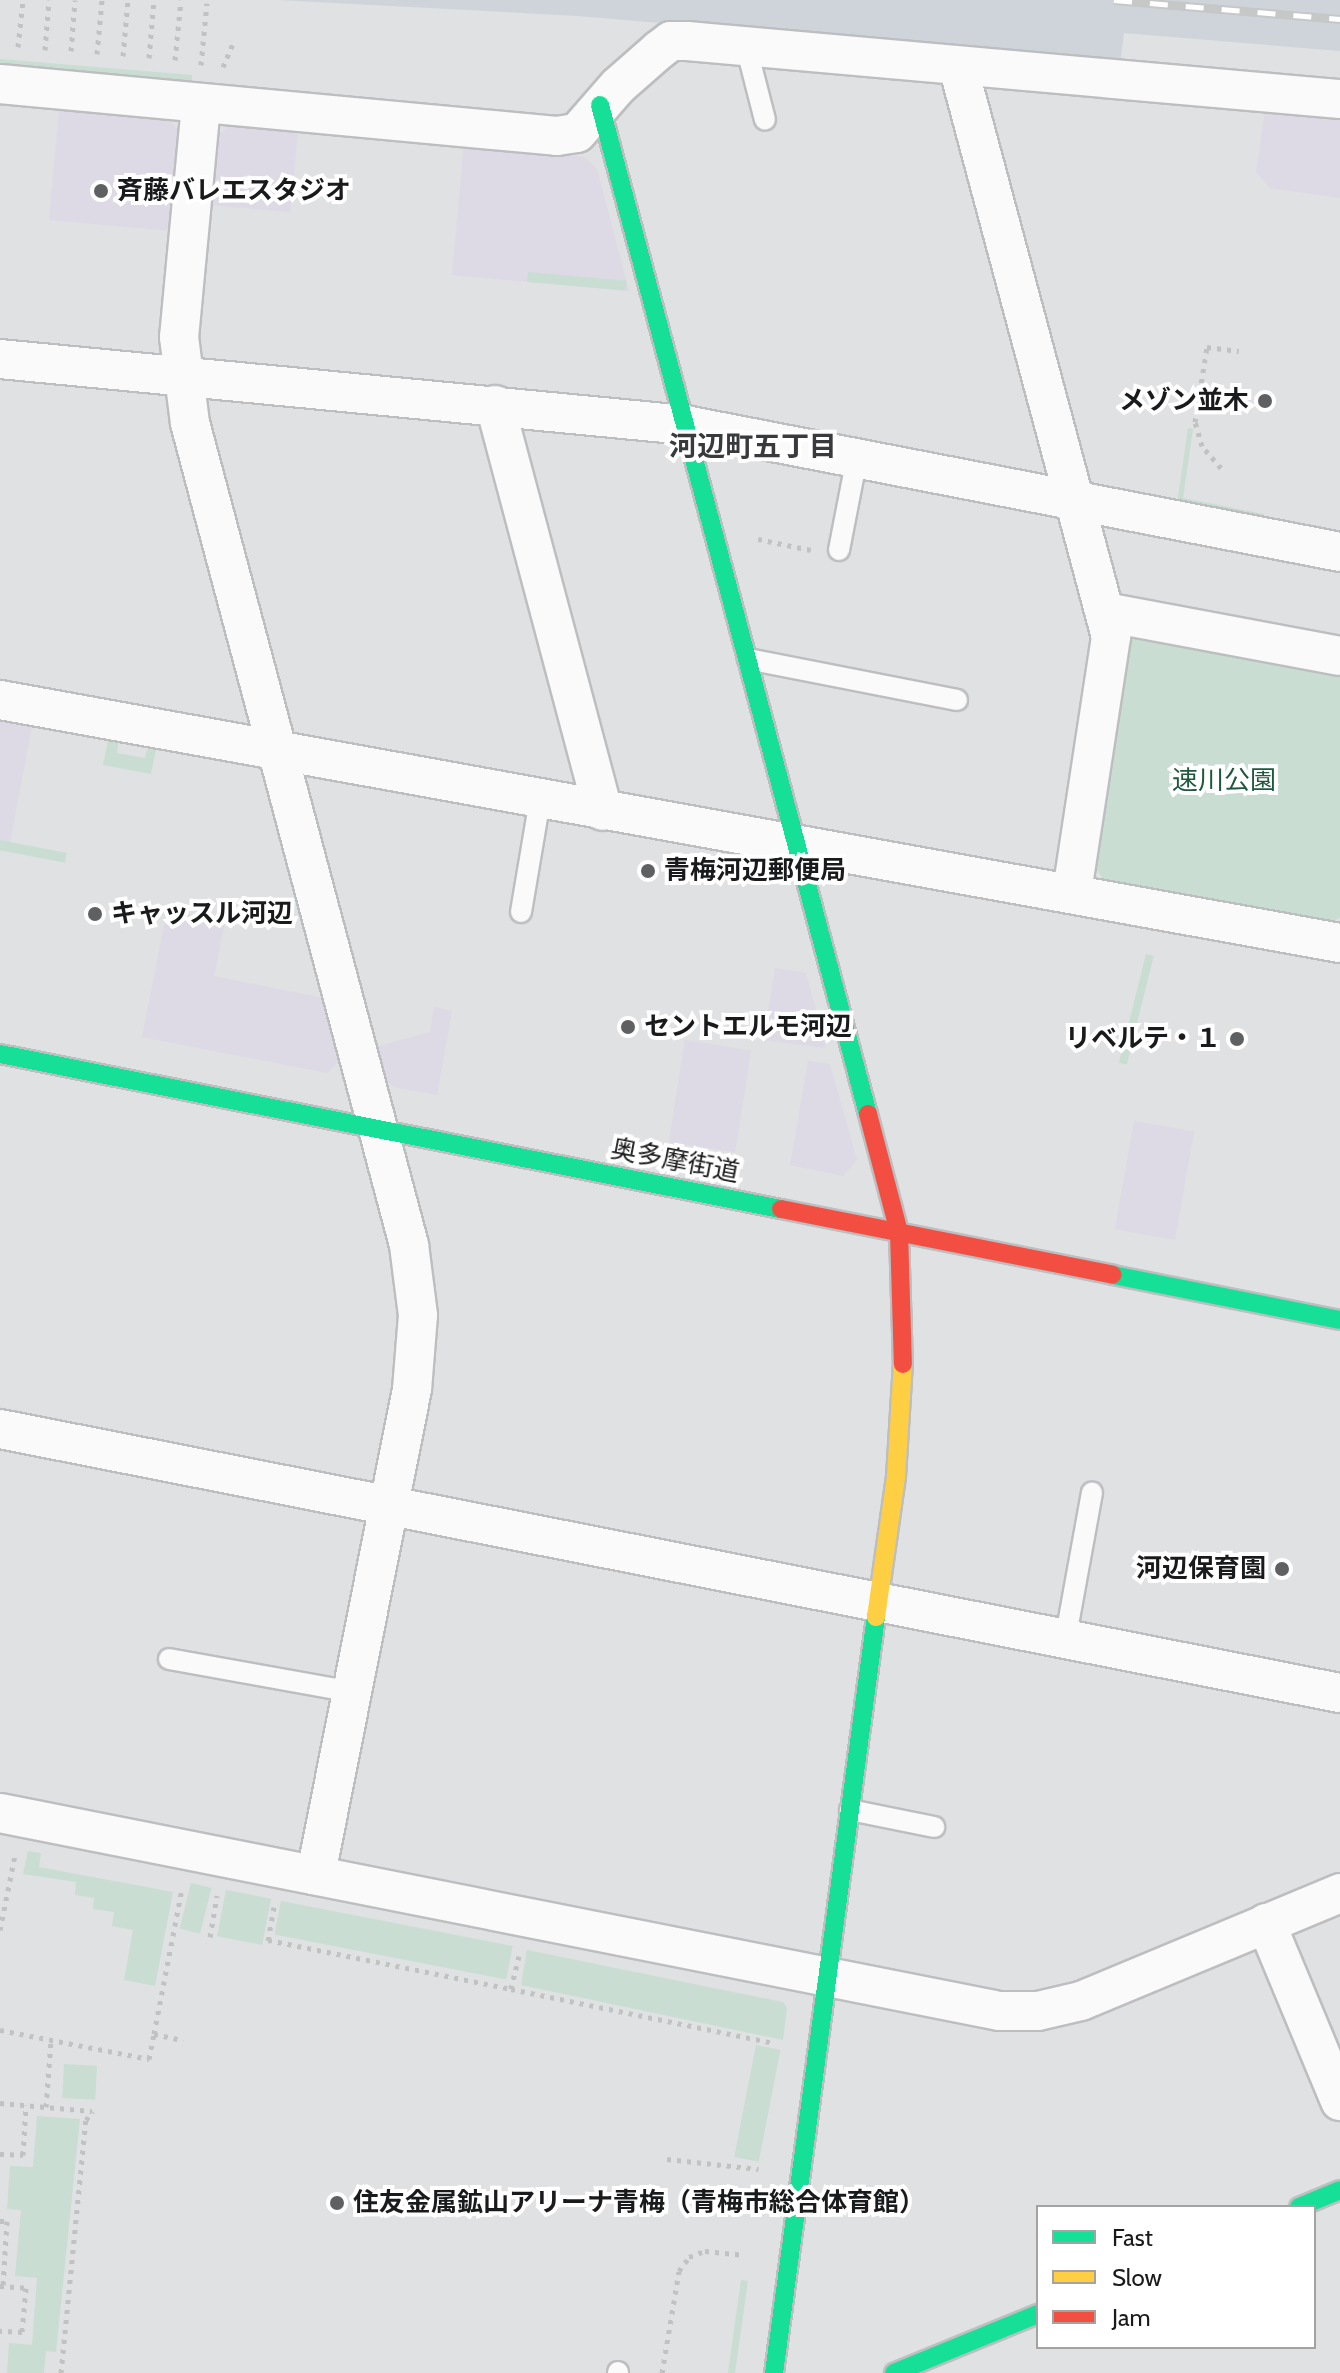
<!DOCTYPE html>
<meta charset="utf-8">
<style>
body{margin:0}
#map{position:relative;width:1340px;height:2373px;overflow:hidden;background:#dfe1e3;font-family:Cabin,"Noto Sans JP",sans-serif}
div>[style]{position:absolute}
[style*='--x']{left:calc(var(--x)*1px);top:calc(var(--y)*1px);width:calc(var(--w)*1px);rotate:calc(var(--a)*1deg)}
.commercial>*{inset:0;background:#ddd9e5;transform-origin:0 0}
.built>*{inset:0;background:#ced4d9}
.green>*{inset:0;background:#c9ddd3;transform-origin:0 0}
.path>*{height:5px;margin-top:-2.5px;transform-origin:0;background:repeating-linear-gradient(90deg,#c1c2c2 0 4px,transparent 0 10px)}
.roads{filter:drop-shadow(2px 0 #bdbec0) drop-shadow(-2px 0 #bdbec0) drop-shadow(0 2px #bdbec0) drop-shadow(0 -2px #bdbec0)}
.lane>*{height:20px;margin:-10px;padding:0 10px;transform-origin:10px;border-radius:10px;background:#fafafb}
.street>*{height:38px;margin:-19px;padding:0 19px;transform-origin:19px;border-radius:19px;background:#fafafb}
.fast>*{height:18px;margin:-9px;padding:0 9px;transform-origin:9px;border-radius:9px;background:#16e098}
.slow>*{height:18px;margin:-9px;padding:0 9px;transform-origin:9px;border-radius:9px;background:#ffcf43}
.jam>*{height:18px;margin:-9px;padding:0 9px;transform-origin:9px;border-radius:9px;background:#f24e42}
.rail>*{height:9px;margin-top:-4.5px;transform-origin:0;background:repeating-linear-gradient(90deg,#fff 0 18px,#c6c7c7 0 36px);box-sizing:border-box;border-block:2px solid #c6c7c7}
.dots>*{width:22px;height:22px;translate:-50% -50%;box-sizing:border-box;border:4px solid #fff;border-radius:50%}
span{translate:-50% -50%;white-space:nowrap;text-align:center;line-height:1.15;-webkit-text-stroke:8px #fff;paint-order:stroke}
.poi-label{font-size:26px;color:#191a1b;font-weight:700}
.left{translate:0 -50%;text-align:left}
.right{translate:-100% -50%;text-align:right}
.park-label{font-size:26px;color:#1e583e}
.street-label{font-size:26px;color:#191a1b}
.neighbourhood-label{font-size:28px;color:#383a3d;font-weight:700}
.legend{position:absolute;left:1036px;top:2205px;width:280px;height:144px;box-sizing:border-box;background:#fff;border:2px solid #a3a3a4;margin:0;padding:10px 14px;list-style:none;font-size:24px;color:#191a1b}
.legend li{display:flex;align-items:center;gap:16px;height:40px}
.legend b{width:40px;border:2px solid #a3a3a4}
</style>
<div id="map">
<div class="commercial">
<div style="clip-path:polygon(59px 110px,169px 120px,181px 133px,171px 231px,49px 220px)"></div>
<div style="clip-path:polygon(1265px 111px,1340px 118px,1340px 198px,1270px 188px,1256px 172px)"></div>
<div style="clip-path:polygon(230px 125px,298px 131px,290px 212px,210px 205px,216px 138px)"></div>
<div style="clip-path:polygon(464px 145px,584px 157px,597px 169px,629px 291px,452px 275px)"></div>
<div style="clip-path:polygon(0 719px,32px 726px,10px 842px,0 840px)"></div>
<div style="clip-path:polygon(167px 910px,225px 922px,214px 976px,323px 998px,340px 1060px,327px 1073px,142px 1037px)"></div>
<div style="clip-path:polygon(775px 968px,806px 973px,826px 1048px,763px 1040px)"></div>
<div style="clip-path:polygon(434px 1007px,452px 1011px,437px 1095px,394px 1087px,379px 1074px,372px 1048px,430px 1032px)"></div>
<div style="left:685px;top:1040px;width:67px;height:103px;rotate:9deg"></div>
<div style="clip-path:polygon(808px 1061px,830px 1064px,857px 1160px,843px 1176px,790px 1165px)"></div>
<div style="left:1134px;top:1121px;width:61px;height:110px;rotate:10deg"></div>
</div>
<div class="built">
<div style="clip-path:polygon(279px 0,1340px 0,1340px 51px,1124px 33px,1120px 62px,578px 16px)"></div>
</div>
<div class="green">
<div style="clip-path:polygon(0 59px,192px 75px,192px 82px,0 68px)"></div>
<div style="left:528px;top:272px;width:99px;height:10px;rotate:5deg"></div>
<div style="clip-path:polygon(1188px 428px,1193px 429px,1183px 498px,1264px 514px,1263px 522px,1177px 505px)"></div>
<div style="clip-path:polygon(1144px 627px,1340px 666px,1340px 917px,1331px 923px,1103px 879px,1092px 863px,1130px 642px)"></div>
<div style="clip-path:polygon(108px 741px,118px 743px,117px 753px,145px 758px,147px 749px,156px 750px,151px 774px,103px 765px)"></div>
<div style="left:0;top:840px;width:68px;height:10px;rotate:11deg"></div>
<div style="left:1146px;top:954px;width:8px;height:112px;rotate:14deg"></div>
<div style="clip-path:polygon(28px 1851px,41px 1853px,39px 1867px,173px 1892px,155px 1986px,124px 1980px,133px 1930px,112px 1926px,114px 1912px,93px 1909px,94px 1898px,75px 1895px,76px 1882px,23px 1874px)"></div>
<div style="left:191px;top:1883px;width:21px;height:47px;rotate:14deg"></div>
<div style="left:226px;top:1890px;width:46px;height:47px;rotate:11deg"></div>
<div style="left:281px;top:1901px;width:236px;height:34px;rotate:11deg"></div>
<div style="clip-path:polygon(527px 1950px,783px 2002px,787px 2008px,783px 2040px,521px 1985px)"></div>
<div style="left:756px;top:2045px;width:25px;height:114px;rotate:11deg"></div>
<div style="left:64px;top:2064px;width:33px;height:34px;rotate:3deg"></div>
<div style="clip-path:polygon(37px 2116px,80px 2119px,56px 2352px,46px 2351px,44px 2373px,7px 2373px,9px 2343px,32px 2345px,37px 2278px,15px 2276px,21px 2210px,7px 2209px,10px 2166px,33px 2167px)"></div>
<div style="left:741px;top:2280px;width:7px;height:94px;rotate:8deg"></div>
</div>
<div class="path">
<div style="--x:18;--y:47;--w:47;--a:-83.9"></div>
<div style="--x:45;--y:50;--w:50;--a:-85.4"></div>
<div style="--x:71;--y:51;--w:51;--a:-85.5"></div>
<div style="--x:97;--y:54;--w:54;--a:-84.7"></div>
<div style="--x:123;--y:56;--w:56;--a:-84.9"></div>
<div style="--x:149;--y:58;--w:58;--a:-85.1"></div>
<div style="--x:175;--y:60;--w:60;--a:-84.3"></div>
<div style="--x:201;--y:65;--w:62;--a:-84.5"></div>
<div style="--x:223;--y:67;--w:26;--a:-67"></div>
<div style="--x:1221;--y:468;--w:29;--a:-131"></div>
<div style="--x:1202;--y:446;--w:25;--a:-106"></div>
<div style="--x:1195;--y:422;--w:76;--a:-80.9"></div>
<div style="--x:1207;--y:347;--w:32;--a:7"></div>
<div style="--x:758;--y:539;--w:54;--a:11.7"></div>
<div style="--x:274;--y:1907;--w:34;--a:100"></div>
<div style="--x:268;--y:1940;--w:248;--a:11.4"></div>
<div style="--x:0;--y:1930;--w:76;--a:-78.7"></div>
<div style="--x:210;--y:1937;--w:42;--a:-80.3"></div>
<div style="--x:519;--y:1956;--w:34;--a:104"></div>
<div style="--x:511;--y:1989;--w:268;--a:11.6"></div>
<div style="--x:0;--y:2030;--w:152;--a:11"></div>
<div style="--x:149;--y:2059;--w:25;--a:-79"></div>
<div style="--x:154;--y:2034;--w:30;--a:12"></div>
<div style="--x:154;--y:2034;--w:148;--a:-79.1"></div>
<div style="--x:0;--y:2103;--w:92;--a:5"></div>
<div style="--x:46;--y:2107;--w:67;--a:-85.7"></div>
<div style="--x:0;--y:2154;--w:23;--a:2"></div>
<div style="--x:23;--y:2155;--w:50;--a:-86.6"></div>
<div style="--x:667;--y:2159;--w:92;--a:6.3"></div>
<div style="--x:0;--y:2221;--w:7;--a:0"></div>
<div style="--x:7;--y:2221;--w:66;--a:93.5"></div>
<div style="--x:0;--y:2286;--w:26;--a:4"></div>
<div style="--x:26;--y:2288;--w:44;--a:95.2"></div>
<div style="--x:22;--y:2332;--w:22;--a:-177"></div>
<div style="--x:61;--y:2373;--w:254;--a:-84.4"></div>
<div style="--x:86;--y:2120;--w:11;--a:-52"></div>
<div style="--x:662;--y:2373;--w:103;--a:-80.5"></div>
<div style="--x:679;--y:2271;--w:17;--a:-54"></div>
<div style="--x:689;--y:2257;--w:17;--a:-21"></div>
<div style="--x:705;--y:2251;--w:40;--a:5.7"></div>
</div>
<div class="roads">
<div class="lane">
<div style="--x:746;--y:46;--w:76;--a:75.6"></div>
<div style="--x:839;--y:550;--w:95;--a:-79"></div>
<div style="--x:748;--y:659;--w:213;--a:11.1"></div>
<div style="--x:521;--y:912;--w:114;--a:-80.4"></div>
<div style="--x:1065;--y:1641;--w:151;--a:-79.7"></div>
<div style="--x:169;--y:1659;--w:186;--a:10.2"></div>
<div style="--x:850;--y:1810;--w:86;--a:11.4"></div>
<div style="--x:618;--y:2372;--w:1;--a:90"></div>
</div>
<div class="street">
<div style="--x:958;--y:66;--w:591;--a:75"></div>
<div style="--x:1111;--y:637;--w:257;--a:98.7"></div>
<div style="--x:0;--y:84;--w:559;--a:5.33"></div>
<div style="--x:557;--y:136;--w:20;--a:-9"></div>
<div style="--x:577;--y:133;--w:62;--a:-48.9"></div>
<div style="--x:618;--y:86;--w:55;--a:-41.3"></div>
<div style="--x:659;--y:50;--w:15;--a:-37"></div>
<div style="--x:671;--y:41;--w:16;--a:0"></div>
<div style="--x:687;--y:41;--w:656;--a:5.08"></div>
<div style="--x:201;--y:105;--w:233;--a:95.4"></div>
<div style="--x:179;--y:337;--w:87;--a:82.7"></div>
<div style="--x:190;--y:423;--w:851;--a:75.08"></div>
<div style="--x:409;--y:1245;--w:71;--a:82.7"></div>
<div style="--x:418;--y:1315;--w:74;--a:94.6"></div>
<div style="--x:412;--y:1389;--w:496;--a:101.2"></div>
<div style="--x:0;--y:359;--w:688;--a:5.5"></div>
<div style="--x:685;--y:425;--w:667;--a:10.97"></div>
<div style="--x:495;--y:405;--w:420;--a:75.1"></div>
<div style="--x:1105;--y:612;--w:239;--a:10.6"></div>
<div style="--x:0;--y:700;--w:1362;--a:10.28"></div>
<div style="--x:0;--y:1429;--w:1366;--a:11.15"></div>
<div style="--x:0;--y:1813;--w:1018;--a:11.21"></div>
<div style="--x:999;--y:2011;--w:39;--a:0"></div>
<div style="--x:1038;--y:2011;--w:44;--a:-13.1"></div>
<div style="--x:1081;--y:2001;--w:281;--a:-22.6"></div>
<div style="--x:1266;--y:1923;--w:193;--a:67.4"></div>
</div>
<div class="fast">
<div style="--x:600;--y:105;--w:1044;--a:75.13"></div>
<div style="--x:0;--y:1054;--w:796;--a:11.23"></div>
<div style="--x:1113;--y:1275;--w:231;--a:11.2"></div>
<div style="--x:1299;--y:2207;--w:44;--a:-22.5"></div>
<div style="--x:774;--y:2373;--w:763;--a:-82.32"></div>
<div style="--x:894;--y:2373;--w:156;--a:-22.3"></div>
</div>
<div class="slow">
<div style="--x:876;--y:1617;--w:141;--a:-81.9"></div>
<div style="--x:896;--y:1477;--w:113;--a:-86.5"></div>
</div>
<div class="jam">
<div style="--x:868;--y:1114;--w:122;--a:75.3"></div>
<div style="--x:899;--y:1232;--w:132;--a:88.3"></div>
<div style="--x:781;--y:1209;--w:338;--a:11.2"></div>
</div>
</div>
<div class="rail">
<div style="--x:1114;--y:0;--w:227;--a:4.8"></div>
</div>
<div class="dots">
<div style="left:101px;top:191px;background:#5e6061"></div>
<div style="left:1265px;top:401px;background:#5e6061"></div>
<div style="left:648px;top:871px;background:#5e6061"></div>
<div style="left:95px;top:914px;background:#5e6061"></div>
<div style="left:628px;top:1027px;background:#5e6061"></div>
<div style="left:1237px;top:1039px;background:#5e6061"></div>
<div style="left:1282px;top:1569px;background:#5e6061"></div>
<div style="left:337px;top:2203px;background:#5e6061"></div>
</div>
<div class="poi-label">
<span class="left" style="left:117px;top:191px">斉藤バレエスタジオ</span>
<span class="right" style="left:1249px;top:401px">メゾン並木</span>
<span class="left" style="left:664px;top:871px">青梅河辺郵便局</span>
<span class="left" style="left:111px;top:914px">キャッスル河辺</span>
<span class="left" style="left:644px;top:1027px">セントエルモ河辺</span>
<span class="right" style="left:1221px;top:1039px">リベルテ・１</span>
<span class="right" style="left:1266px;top:1569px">河辺保育園</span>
<span class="left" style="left:353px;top:2203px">住友金属鉱山アリーナ青梅（青梅市総合体育館）</span>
</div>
<div class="park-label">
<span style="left:1224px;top:781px">速川公園</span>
</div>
<div class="street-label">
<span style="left:675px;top:1161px;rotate:11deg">奥多摩街道</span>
</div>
<div class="neighbourhood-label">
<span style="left:753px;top:446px">河辺町五丁目</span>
</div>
<ul class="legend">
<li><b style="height:10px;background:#16e098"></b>Fast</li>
<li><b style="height:10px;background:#ffcf43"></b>Slow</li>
<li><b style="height:10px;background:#f24e42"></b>Jam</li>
</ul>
</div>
